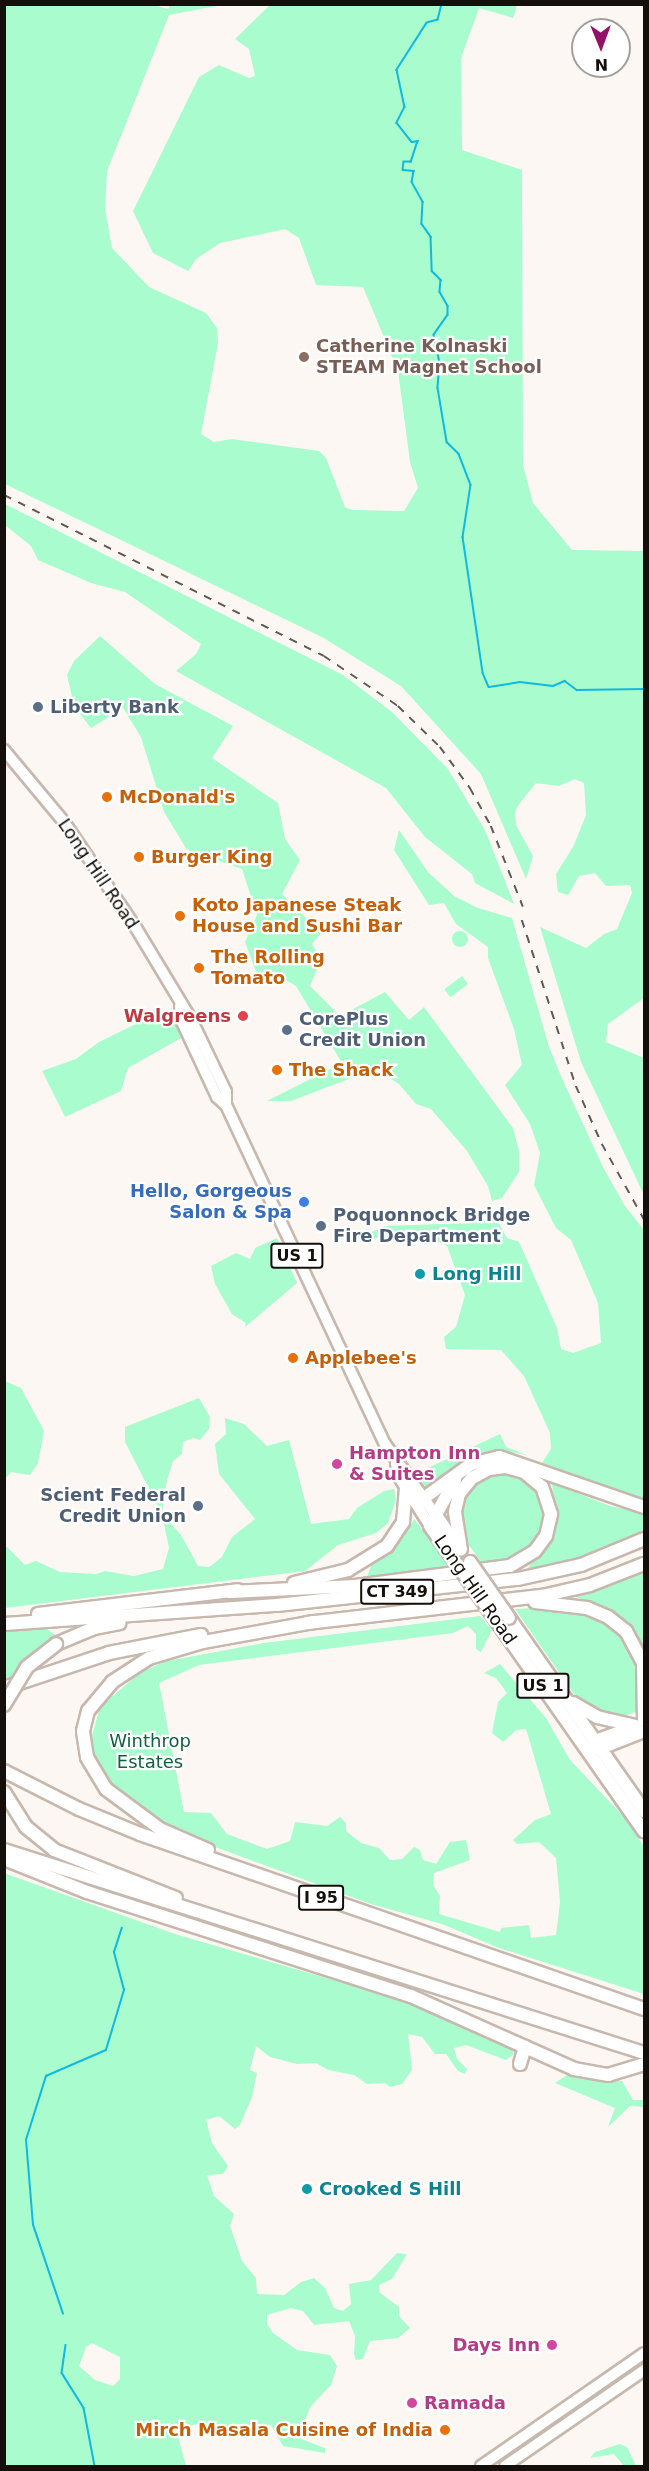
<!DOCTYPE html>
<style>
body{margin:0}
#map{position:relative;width:649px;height:2471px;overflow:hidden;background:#fdf7f3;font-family:"DejaVu Sans",sans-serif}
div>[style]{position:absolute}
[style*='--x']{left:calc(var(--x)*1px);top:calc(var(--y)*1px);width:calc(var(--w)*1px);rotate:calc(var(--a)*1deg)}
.green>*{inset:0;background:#a8fccd;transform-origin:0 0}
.round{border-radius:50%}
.stream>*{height:1.5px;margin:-0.75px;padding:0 0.75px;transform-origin:0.75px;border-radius:0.75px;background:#10b9de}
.roads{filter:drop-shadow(2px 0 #c7b8ae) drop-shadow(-2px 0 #c7b8ae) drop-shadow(0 2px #c7b8ae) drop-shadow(0 -2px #c7b8ae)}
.major>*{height:10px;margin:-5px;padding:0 5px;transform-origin:5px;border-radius:5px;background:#fff}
.highway>*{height:12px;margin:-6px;padding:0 6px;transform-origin:6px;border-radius:6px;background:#fff}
.rail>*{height:1.5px;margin-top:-0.75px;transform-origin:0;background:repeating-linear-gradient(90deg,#5f5a56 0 8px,transparent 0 16px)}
.bridges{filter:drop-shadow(2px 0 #c7b8ae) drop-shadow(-2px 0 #c7b8ae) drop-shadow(0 2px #c7b8ae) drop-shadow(0 -2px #c7b8ae)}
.highway-bridge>*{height:12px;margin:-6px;padding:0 6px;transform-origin:6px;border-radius:6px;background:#fff}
.dots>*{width:16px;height:16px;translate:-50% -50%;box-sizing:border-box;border:3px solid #fff;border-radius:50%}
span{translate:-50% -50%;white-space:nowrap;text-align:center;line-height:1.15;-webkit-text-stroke:4.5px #fff;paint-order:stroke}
.shield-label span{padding:2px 4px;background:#fff;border:2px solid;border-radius:4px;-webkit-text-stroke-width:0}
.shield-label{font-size:16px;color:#140f0b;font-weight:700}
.education-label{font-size:18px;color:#785e54;font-weight:700}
.left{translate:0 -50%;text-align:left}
.service-label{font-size:18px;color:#4e5e75;font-weight:700}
.right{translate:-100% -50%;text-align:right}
.food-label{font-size:18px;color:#c56008;font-weight:700}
.street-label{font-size:18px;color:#140f0b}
.health-label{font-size:18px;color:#be3a42;font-weight:700}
.shop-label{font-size:18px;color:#366cbe;font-weight:700}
.culture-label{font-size:18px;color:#0d838f;font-weight:700}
.hotel-label{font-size:18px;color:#b23c85;font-weight:700}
.park-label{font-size:18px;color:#0f623e}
.frame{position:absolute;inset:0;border:6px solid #140f0b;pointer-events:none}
.north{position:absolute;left:571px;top:18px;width:60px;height:60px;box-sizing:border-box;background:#fff;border:2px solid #a19f9d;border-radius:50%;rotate:179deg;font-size:16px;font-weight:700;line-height:24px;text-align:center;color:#140f0b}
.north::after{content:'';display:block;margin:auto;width:21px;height:27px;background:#951169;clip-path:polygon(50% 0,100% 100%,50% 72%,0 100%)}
</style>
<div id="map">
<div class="green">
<div style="clip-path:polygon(149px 4px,168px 9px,170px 5px,221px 5px,169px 15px,107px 171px,105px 209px,112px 248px,149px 287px,206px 313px,217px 328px,218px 343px,201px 434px,214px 442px,232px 439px,319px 451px,326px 458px,345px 507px,352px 510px,404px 511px,418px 488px,410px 462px,398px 371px,363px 287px,316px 285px,299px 238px,285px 229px,220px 243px,196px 259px,188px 271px,153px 253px,133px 211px,199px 77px,219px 65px,249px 78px,255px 76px,249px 49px,235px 39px,270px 5px,517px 5px,513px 18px,479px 8px,461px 58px,462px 150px,522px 170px,523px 465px,533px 503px,572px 550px,644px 551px,644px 998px,608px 1024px,606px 1042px,644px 1058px,644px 1195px,581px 1062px,540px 927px,586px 948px,604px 934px,617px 929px,632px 893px,630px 885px,606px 886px,595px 873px,579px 876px,568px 895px,558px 892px,556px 874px,573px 847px,586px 815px,584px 783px,575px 779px,559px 786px,536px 783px,519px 804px,515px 812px,516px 825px,533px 856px,526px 879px,481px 774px,401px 686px,322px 637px,5px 484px,5px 5px)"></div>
<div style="clip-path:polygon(5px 504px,343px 675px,392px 712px,448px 769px,485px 830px,514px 904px,475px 883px,472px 874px,425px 837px,386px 788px,176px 671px,196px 654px,201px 644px,125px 592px,91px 583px,38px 560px,31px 546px,5px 525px)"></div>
<div style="clip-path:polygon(100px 636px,155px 684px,233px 726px,212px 758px,278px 803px,285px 839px,300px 860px,282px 894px,321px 933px,312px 944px,321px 959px,310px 986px,340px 1016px,385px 992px,409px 1020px,424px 1007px,513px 1128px,519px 1151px,519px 1172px,502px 1198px,492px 1201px,488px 1186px,467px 1151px,431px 1109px,416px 1104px,399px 1084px,375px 1069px,291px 1101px,267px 1101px,342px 1063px,296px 986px,281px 977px,260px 983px,245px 942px,257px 915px,242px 869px,187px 850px,164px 812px,141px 737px,123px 708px,91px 728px,74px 706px,67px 675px,74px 661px)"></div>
<div style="clip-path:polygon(399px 830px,428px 872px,454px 896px,478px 908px,512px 918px,549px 1047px,564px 1083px,604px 1169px,625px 1206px,644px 1230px,644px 1501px,608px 1491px,542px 1463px,551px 1449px,550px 1433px,524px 1376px,501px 1350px,446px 1349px,444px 1337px,456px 1327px,465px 1295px,447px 1246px,425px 1235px,384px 1235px,367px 1242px,363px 1236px,385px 1226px,471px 1223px,496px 1218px,507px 1238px,519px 1242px,557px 1328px,561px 1349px,573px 1353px,601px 1343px,598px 1303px,571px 1240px,556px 1228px,534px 1185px,540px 1153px,530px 1124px,505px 1085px,522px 1065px,514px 1029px,488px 958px,488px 947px,456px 924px,444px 903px,429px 905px,394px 850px)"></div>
<div class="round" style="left:452px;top:931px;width:16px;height:16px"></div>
<div style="left:462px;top:976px;width:10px;height:22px;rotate:53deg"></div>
<div style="clip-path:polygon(171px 1012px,183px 1037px,128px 1068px,121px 1091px,65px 1117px,42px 1071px,76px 1059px,99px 1042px,146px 1019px)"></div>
<div style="clip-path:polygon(277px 1238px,297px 1283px,245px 1327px,246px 1323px,232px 1314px,215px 1284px,211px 1266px,236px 1253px,250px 1259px,255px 1248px)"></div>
<div style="clip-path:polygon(5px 1381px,21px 1388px,44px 1431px,38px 1463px,30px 1475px,11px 1472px,5px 1479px)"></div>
<div style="clip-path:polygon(199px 1398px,210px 1417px,209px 1429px,200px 1440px,193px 1438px,183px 1442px,182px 1454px,173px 1461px,167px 1480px,162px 1513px,181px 1535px,198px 1566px,209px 1567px,222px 1557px,232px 1537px,255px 1519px,219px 1474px,215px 1444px,226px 1434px,225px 1418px,244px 1424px,267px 1446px,289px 1440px,311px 1524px,349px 1519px,357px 1508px,384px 1491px,394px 1489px,396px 1499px,388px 1523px,376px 1533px,338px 1545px,305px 1571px,5px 1608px,5px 1545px,25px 1565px,36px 1561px,60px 1572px,96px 1574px,105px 1571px,134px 1576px,163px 1569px,169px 1548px,162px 1514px,125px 1442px,125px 1427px)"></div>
<div style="clip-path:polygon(500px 1434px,506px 1447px,526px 1455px,500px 1450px,468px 1456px,445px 1472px,438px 1486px,428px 1491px,417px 1473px)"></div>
<div style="clip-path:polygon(500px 1474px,519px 1478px,533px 1489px,542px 1507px,543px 1523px,530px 1546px,517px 1557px,483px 1564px,464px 1539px,457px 1513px,460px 1500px,479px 1479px)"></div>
<div style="clip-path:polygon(552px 1483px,610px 1506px,644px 1513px,644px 1534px,594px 1555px,527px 1570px,555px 1519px)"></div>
<div style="clip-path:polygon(414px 1519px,454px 1570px,367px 1577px,372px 1563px,404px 1536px)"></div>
<div style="clip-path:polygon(644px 1573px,644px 1658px,602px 1609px,576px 1597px)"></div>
<div style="clip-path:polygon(555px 1607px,599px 1616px,627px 1641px,639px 1668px,636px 1712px,621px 1717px,601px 1714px,581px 1704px,515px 1609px)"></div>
<div style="clip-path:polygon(480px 1616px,492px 1630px,481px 1652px,476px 1649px,476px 1634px,468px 1626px,453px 1633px,199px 1665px,159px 1683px,184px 1812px,211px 1813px,227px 1834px,267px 1849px,290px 1841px,295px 1822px,327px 1826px,340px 1817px,346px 1823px,346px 1831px,361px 1843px,379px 1848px,390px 1860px,402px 1859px,414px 1847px,420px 1850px,423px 1860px,436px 1864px,450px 1842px,466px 1840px,470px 1860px,434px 1873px,433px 1885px,440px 1896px,439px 1914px,500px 1932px,501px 1928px,529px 1925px,531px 1938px,556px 1935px,560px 1902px,556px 1858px,539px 1842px,517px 1844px,513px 1840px,535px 1820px,551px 1814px,526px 1729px,516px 1730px,503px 1742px,492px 1733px,498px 1702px,507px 1693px,496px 1678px,484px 1673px,500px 1664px,546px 1718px,570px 1760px,625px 1818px,644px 1847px,644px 1994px,499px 1948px,442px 1924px,371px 1904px,188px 1837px,145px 1815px,112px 1788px,93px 1763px,90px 1743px,100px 1707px,142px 1671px,167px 1661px,264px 1643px)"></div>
<div style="clip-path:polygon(47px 1629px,58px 1637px,13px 1678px,5px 1681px,4px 1632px)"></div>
<div style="clip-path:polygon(evenodd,4px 1873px,175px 1934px,395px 1998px,513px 2049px,513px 2055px,506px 2060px,466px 2045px,454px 2048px,457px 2059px,467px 2069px,465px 2074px,458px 2071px,446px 2054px,435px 2054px,422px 2037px,408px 2034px,412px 2070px,402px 2084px,390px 2087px,385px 2083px,367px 2084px,354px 2075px,328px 2070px,316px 2063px,297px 2064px,270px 2057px,256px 2046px,250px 2070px,257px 2073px,252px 2097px,240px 2125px,235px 2129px,219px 2116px,206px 2120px,212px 2143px,228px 2166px,223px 2174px,207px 2175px,214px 2196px,234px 2214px,230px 2226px,242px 2261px,256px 2278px,257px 2294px,284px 2295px,301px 2282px,314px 2278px,325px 2288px,334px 2308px,343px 2311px,351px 2304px,349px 2284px,371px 2280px,397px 2253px,407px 2254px,392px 2279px,379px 2285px,379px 2292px,399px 2307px,399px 2316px,410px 2328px,398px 2338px,370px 2341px,363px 2359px,356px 2360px,354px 2354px,355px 2336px,349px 2321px,314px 2325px,303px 2311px,291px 2308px,267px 2315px,267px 2324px,273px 2333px,297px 2350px,330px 2355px,337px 2366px,331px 2385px,311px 2406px,301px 2429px,301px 2439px,325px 2448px,325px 2453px,283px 2446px,271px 2425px,225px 2432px,205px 2423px,193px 2425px,178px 2437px,186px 2466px,5px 2466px,4px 1873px,92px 2343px,120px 2357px,120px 2379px,113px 2386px,95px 2380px,79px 2366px,86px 2347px,92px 2343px)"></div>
<div style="clip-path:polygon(567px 2075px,622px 2081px,633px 2100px,644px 2100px,644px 2107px,630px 2106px,608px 2127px,615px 2108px,555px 2083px)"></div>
<div style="clip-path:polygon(620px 2444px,627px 2447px,636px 2466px,624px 2466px,614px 2454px,590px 2458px,595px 2452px)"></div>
</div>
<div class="stream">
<div style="--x:442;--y:4;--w:16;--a:104"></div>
<div style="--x:438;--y:20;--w:11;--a:165"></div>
<div style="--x:427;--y:23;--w:56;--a:122.6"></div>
<div style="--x:397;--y:70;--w:38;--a:78"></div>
<div style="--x:405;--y:107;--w:18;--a:117"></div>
<div style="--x:397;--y:123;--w:24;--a:52"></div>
<div style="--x:412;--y:142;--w:6;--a:-9"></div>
<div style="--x:418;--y:141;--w:22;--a:108"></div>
<div style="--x:411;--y:162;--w:7;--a:180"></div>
<div style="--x:404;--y:162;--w:8;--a:97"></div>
<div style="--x:403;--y:170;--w:11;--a:5"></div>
<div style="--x:414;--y:171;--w:11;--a:100"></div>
<div style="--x:412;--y:182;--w:23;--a:61"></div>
<div style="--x:423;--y:202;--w:22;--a:93"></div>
<div style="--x:422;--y:224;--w:16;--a:55"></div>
<div style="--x:431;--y:237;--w:34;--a:88"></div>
<div style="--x:432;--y:271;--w:13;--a:45"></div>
<div style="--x:441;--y:280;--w:12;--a:95"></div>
<div style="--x:440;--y:292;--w:16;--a:60"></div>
<div style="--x:448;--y:306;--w:9;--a:90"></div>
<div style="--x:448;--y:315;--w:24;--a:125"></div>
<div style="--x:434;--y:335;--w:30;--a:78"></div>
<div style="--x:440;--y:364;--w:24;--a:95"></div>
<div style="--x:438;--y:388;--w:55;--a:80.5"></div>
<div style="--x:447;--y:442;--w:17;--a:45"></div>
<div style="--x:459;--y:454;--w:33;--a:69"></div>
<div style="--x:471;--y:485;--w:53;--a:98.7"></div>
<div style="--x:463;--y:537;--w:137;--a:81.6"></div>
<div style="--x:483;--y:673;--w:15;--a:67"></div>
<div style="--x:489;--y:687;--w:31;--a:-9"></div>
<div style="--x:520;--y:682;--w:33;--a:7"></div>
<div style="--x:553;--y:686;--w:13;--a:-23"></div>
<div style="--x:565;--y:681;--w:15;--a:37"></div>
<div style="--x:577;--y:690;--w:67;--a:-0.9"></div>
<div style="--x:63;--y:2314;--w:94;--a:-108.6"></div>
<div style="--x:33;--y:2225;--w:85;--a:-94.7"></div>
<div style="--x:26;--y:2140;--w:67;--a:-72.6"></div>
<div style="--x:46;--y:2076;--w:65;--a:-23.4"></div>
<div style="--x:106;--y:2050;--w:63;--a:-73.3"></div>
<div style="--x:124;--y:1990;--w:39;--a:-105"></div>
<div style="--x:114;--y:1952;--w:25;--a:-72"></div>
<div style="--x:66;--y:2345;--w:28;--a:98"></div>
<div style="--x:62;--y:2373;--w:41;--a:57.8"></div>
<div style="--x:84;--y:2408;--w:59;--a:79.3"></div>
</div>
<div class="roads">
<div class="major">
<div style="--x:4;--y:750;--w:94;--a:50.2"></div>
<div style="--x:64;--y:822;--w:128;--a:55.8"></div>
<div style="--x:136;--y:928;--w:109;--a:58.9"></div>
<div style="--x:192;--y:1021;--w:79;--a:64.4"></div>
<div style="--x:226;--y:1092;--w:13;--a:90"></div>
<div style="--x:180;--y:1006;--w:16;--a:83"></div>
<div style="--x:182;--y:1022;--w:83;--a:65"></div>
<div style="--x:217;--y:1097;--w:12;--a:42"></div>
<div style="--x:226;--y:1105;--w:374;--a:64.9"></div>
<div style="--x:385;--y:1444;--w:86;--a:54.5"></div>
<div style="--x:396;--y:1464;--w:13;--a:77"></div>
<div style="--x:399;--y:1477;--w:58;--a:57.7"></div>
<div style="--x:481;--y:2466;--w:198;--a:-34.7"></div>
<div style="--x:505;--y:2466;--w:169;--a:-34.6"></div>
</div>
<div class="highway">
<div style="--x:455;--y:1480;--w:52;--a:118.5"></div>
<div style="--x:430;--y:1526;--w:47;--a:54.6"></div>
<div style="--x:424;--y:1498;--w:58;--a:-35.9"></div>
<div style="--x:471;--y:1464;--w:29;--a:-14"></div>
<div style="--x:499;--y:1457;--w:153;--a:19"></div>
<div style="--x:435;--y:1514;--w:38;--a:55"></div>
<div style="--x:294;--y:1583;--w:56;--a:-13.5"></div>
<div style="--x:348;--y:1570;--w:46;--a:-31.6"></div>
<div style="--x:387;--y:1546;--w:29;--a:-56"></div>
<div style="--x:403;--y:1522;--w:33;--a:-85"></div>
<div style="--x:230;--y:1592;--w:125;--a:-2.7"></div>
<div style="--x:355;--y:1586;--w:156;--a:-7.4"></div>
<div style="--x:510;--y:1566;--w:29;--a:-31"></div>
<div style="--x:535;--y:1551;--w:19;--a:-54"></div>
<div style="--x:546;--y:1536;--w:23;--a:-77"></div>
<div style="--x:551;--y:1514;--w:28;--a:-108"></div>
<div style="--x:542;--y:1487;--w:23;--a:-140"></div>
<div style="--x:524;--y:1472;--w:20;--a:-165"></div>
<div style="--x:505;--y:1467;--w:16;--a:173"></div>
<div style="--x:489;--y:1469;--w:19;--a:152"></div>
<div style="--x:472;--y:1478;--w:21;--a:129"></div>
<div style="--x:459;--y:1494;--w:18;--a:103"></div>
<div style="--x:455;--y:1512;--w:38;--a:81"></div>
<div style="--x:535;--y:1602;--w:52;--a:6.6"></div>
<div style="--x:587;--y:1608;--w:23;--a:23"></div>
<div style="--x:608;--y:1617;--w:23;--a:38"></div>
<div style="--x:626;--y:1631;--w:36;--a:62"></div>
<div style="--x:643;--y:1663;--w:57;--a:89"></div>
<div style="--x:38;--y:1614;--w:201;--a:-6.8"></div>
<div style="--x:509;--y:1618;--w:236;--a:55"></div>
<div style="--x:496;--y:1620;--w:258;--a:55"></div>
<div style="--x:307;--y:1623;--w:237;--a:-6.6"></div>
<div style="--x:542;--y:1596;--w:49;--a:-12.9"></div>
<div style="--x:590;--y:1585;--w:58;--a:-21.3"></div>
<div style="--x:4;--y:1624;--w:274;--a:-4"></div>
<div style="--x:277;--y:1605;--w:242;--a:-6.2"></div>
<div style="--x:518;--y:1579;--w:65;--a:-12.5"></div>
<div style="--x:581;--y:1565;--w:68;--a:-22.4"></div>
<div style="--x:56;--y:1644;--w:41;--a:-22.8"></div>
<div style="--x:94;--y:1628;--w:26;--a:-11"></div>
<div style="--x:4;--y:1688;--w:111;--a:-18.4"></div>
<div style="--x:109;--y:1653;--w:94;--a:-11.1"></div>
<div style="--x:573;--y:1703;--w:28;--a:30"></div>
<div style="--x:597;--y:1717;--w:39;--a:13"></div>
<div style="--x:598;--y:1745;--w:8;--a:7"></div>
<div style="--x:606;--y:1746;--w:41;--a:-21.5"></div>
<div style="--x:595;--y:1747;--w:10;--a:-53"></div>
<div style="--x:601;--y:1739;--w:37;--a:-20"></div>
<div style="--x:4;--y:1771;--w:84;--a:26.9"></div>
<div style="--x:79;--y:1809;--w:66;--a:22.3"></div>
<div style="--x:140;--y:1834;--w:534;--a:19.15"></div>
<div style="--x:4;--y:1792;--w:41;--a:57.8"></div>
<div style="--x:26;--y:1827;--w:36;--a:39"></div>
<div style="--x:54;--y:1850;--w:131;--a:21.5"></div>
<div style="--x:4;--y:1850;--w:671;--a:17.6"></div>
<div style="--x:208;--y:1850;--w:52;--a:-156.4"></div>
<div style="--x:160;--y:1829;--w:67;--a:-143.5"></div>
<div style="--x:106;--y:1789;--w:37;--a:-121"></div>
<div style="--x:87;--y:1757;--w:26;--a:-99"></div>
<div style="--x:83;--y:1731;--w:21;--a:-76"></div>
<div style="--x:88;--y:1711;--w:38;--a:-50"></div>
<div style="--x:112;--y:1682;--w:44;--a:-33"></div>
<div style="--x:149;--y:1658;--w:56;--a:-16.5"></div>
<div style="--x:203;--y:1642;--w:113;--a:-10.2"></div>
<div style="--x:4;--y:1859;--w:89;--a:21.7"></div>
<div style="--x:87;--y:1892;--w:340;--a:17.8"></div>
<div style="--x:411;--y:1996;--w:179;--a:24.1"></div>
<div style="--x:574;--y:2069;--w:35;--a:10"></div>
<div style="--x:608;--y:2075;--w:38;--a:-17"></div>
<div style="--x:520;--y:2064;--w:18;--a:-74"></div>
</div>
</div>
<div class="rail">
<div style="--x:4;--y:495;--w:358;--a:26.7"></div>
<div style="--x:324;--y:656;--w:89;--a:34"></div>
<div style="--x:398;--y:706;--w:59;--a:44.3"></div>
<div style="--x:440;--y:747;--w:51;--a:53.8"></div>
<div style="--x:470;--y:788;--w:43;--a:61.1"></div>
<div style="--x:491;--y:826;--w:87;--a:68.4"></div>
<div style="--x:522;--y:920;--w:175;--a:72"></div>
<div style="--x:576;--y:1086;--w:64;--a:65.9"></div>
<div style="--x:602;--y:1144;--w:86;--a:60.8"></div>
</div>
<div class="bridges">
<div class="highway-bridge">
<div style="--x:470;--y:1562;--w:68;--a:55.1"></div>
<div style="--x:457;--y:1564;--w:68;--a:55.1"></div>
<div style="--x:4;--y:1705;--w:44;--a:-58.8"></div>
<div style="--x:27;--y:1667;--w:37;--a:-38"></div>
</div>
</div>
<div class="dots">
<div style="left:304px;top:357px;background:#8d6e63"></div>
<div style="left:38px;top:707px;background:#5c6f8a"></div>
<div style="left:107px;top:797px;background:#e8710a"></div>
<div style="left:139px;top:857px;background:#e8710a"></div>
<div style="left:180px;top:916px;background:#e8710a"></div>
<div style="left:199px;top:968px;background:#e8710a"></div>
<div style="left:243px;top:1016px;background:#e0444e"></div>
<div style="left:287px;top:1030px;background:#5c6f8a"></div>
<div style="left:277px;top:1070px;background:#e8710a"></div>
<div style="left:304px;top:1202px;background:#3f7fe0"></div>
<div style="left:321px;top:1226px;background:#5c6f8a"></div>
<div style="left:420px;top:1274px;background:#0f9aa8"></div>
<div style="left:293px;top:1358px;background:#e8710a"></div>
<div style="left:337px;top:1464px;background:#d1479c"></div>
<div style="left:198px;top:1506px;background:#5c6f8a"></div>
<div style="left:307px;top:2189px;background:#0f9aa8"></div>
<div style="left:552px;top:2345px;background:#d1479c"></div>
<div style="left:412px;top:2403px;background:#d1479c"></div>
<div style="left:445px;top:2430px;background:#e8710a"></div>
</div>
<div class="shield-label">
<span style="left:297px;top:1256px">US 1</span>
<span style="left:397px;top:1592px">CT 349</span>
<span style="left:543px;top:1686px">US 1</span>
<span style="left:321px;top:1898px">I 95</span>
</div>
<div class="education-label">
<span class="left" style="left:316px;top:357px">Catherine Kolnaski<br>STEAM Magnet School</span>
</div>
<div class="service-label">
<span class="left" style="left:50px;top:707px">Liberty Bank</span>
<span class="left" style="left:299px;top:1030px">CorePlus<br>Credit Union</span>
<span class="left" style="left:333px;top:1226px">Poquonnock Bridge<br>Fire Department</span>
<span class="right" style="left:186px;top:1506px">Scient Federal<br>Credit Union</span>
</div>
<div class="food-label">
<span class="left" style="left:119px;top:797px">McDonald's</span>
<span class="left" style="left:151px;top:857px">Burger King</span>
<span class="left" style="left:192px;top:916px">Koto Japanese Steak<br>House and Sushi Bar</span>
<span class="left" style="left:211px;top:968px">The Rolling<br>Tomato</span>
<span class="left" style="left:289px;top:1070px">The Shack</span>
<span class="left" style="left:305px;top:1358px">Applebee's</span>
<span class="right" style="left:433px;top:2430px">Mirch Masala Cuisine of India</span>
</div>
<div class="street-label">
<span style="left:98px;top:874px;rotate:56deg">Long Hill Road</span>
<span style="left:475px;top:1590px;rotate:55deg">Long Hill Road</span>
</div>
<div class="health-label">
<span class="right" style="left:231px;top:1016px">Walgreens</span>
</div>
<div class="shop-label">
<span class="right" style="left:292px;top:1202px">Hello, Gorgeous<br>Salon &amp; Spa</span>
</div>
<div class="culture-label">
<span class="left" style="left:432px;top:1274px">Long Hill</span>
<span class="left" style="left:319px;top:2189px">Crooked S Hill</span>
</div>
<div class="hotel-label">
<span class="left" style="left:349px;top:1464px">Hampton Inn<br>&amp; Suites</span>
<span class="right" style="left:540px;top:2345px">Days Inn</span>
<span class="left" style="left:424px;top:2403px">Ramada</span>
</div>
<div class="park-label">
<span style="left:150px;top:1752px">Winthrop<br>Estates</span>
</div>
<div class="frame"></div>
<div class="north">N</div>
</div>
